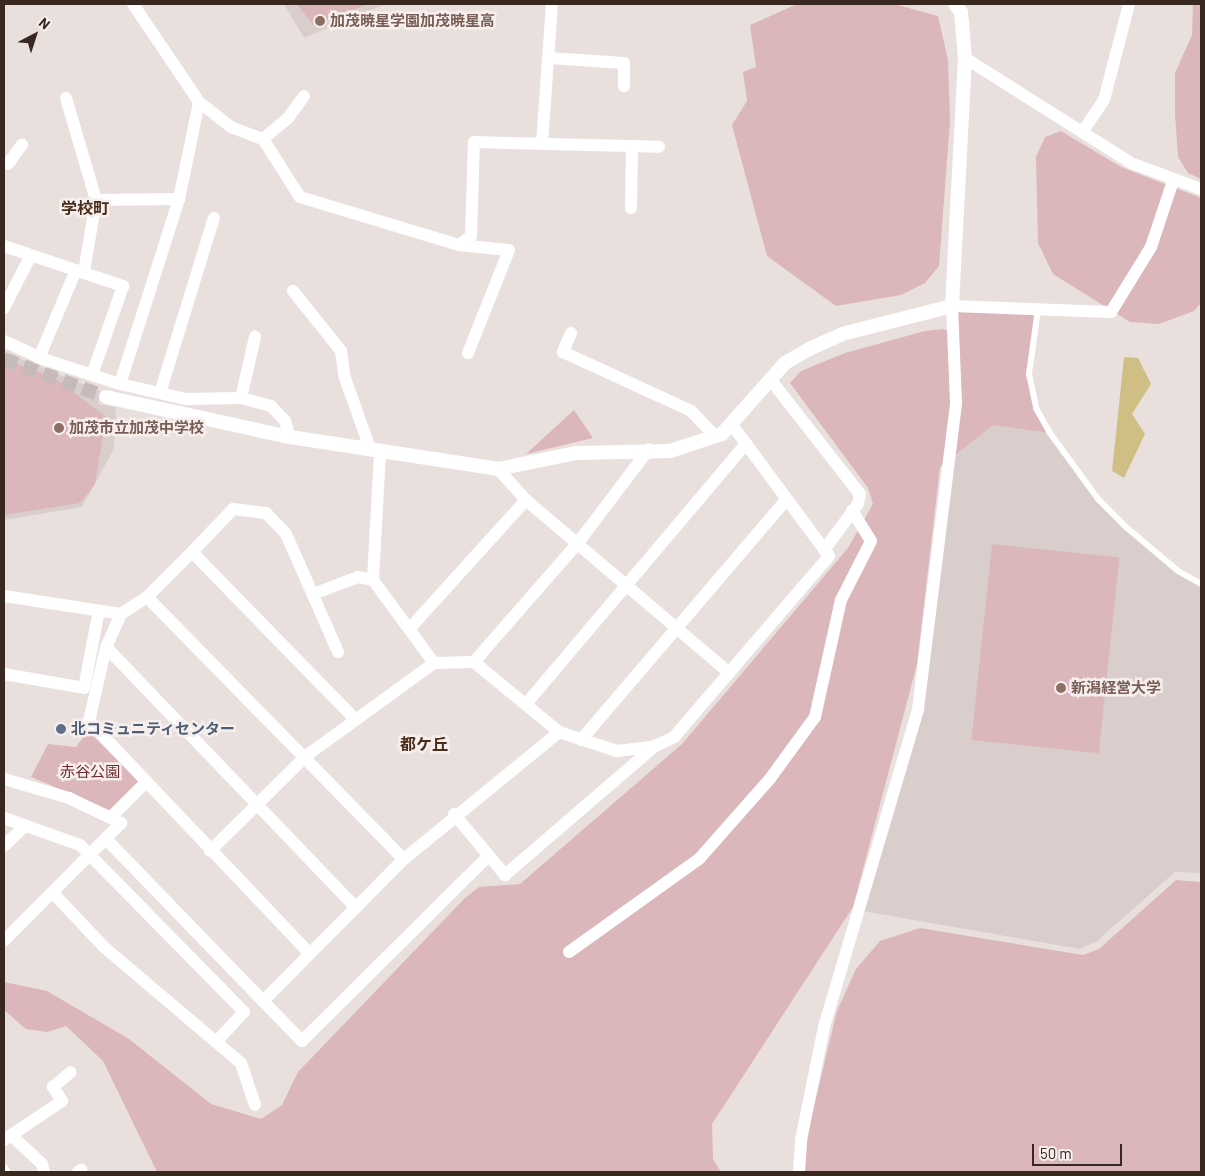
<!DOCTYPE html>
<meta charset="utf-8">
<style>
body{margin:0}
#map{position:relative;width:1205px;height:1176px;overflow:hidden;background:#e9e0de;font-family:Barlow,"Noto Sans JP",sans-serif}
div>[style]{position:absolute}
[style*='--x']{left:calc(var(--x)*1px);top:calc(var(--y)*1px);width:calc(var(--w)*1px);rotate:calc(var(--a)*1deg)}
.built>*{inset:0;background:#d9cecc}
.green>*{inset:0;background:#dbb6ba;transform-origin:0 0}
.water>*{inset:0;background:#cfbf85}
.tertiary-tunnel>*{height:14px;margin-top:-7px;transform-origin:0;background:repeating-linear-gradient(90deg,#c6bbb8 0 14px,transparent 0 21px)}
.service>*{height:6px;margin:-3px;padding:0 3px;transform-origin:3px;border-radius:3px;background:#fff}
.minor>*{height:12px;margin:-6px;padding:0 6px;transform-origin:6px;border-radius:6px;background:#fff}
.tertiary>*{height:14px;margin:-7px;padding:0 7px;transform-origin:7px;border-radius:7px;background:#fff}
.dots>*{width:14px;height:14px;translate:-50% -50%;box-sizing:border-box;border:2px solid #f6efee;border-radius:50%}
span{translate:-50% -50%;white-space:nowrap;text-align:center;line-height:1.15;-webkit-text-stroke:5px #f6efee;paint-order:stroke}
.education-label{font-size:15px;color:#785e54;font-weight:700}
.left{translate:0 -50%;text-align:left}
.service-label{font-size:15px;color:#4e5e75;font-weight:700}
.park-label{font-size:15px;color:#6f2b2a}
.neighbourhood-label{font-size:16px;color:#4a2e1c;font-weight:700}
.frame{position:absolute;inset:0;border:5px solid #39281f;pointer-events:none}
.north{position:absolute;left:10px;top:10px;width:50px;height:50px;-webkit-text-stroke:4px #f6efee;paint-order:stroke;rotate:40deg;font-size:14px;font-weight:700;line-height:20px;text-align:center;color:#39281f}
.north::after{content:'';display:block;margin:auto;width:18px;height:22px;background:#39281f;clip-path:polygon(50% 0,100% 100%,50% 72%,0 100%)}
.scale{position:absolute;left:1032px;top:1144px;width:90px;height:22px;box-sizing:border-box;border:2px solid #39281f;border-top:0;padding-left:6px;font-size:15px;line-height:18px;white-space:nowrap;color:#39281f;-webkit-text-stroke:4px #f6efee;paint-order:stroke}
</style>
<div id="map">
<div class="built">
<div style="clip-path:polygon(284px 4px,386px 4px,304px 38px)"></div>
<div style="clip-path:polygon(4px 352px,100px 391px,98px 404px,116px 407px,114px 449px,82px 507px,4px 520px)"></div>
<div style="clip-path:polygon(954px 419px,1050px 433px,1098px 499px,1178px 571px,1201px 584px,1201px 873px,1175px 872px,1097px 941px,1080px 949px,862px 911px,918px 709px)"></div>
</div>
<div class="green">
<div style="clip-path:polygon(297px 4px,368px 4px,313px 25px)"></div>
<div style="clip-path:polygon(797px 4px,894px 4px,938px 16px,948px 60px,950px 121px,939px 266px,925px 283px,901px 295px,836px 306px,767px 256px,732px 125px,747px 101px,743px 72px,756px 67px,750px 25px)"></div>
<div style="clip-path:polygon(1193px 4px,1201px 4px,1201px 179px,1188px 173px,1178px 157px,1175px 114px,1175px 73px,1192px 35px)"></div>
<div style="clip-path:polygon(1061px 131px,1121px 167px,1201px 198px,1201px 303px,1194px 311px,1159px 324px,1130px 322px,1053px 274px,1038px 243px,1036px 157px,1045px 137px)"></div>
<div style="clip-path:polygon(952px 306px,1038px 309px,1029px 374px,1036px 408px,1050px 433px,993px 425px,940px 467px,917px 664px,853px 907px,712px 1124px,713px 1159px,721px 1172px,157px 1172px,103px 1061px,66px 1026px,47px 1032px,26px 1029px,4px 1010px,4px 982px,47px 991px,129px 1039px,211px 1104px,261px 1119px,282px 1105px,298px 1072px,464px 899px,479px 887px,520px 884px,682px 744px,848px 548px,873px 504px,868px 488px,790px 383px,801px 371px,845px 353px,925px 331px,943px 329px,953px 333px)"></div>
<div style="clip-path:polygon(4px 359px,56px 379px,106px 417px,95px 484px,80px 503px,4px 515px)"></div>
<div style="clip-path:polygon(574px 410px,593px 438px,526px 454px)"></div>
<div style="left:992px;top:544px;width:128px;height:197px;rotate:6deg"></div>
<div style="clip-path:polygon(88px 731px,140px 783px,112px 811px,31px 777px,48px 744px,76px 747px)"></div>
<div style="clip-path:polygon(1176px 880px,1201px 882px,1201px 1172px,798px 1172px,837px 1011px,856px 969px,880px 941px,920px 928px,1083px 955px,1099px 949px)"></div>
</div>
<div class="water">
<div style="clip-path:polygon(1124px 357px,1138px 358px,1151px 384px,1132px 414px,1145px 434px,1124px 478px,1112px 471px)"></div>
</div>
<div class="tertiary-tunnel">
<div style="--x:4;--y:359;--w:109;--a:20.4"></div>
</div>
<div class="service">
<div style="--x:1038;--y:309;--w:66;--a:97.9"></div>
<div style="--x:1029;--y:374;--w:35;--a:78"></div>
<div style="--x:1036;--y:408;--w:29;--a:61"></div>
<div style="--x:1050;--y:433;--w:82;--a:54"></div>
<div style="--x:1098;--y:499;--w:40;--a:45"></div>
<div style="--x:1126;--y:527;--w:68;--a:40.2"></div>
<div style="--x:1178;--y:571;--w:26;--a:29"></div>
</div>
<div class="minor">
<div style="--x:133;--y:4;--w:118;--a:56"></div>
<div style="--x:199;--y:102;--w:41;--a:38"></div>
<div style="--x:231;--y:127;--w:34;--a:21"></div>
<div style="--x:263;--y:139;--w:69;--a:57.5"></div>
<div style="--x:300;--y:197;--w:166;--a:16.8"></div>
<div style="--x:459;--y:245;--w:15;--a:-37"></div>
<div style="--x:471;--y:236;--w:94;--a:-88.2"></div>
<div style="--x:474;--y:142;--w:185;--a:1.5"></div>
<div style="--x:549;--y:58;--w:75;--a:3.8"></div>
<div style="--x:624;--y:63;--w:23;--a:90"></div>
<div style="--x:965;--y:58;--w:196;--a:32.3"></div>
<div style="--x:1131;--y:163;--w:75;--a:20.4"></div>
<div style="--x:66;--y:98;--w:106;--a:73.6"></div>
<div style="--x:96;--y:200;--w:73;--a:99.5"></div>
<div style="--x:1083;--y:131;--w:37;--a:-56"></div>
<div style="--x:1104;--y:100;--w:99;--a:-75.4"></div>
<div style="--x:263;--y:139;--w:33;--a:-40"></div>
<div style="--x:288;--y:118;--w:27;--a:-54"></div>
<div style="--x:542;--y:143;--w:139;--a:-85.9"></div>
<div style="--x:4;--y:162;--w:4;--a:27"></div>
<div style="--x:8;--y:164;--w:24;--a:-54"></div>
<div style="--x:96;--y:200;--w:83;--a:-0.7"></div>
<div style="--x:631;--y:208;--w:61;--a:-89.1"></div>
<div style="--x:459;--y:245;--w:50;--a:5.7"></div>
<div style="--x:509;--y:250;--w:111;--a:111.7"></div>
<div style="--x:4;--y:246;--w:126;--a:18.6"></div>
<div style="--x:123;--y:286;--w:94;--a:109.2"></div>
<div style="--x:293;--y:291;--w:77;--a:51.3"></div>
<div style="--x:341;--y:351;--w:27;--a:82"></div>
<div style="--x:345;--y:378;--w:77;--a:70.4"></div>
<div style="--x:4;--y:308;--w:59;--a:-63"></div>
<div style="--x:571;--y:333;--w:21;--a:113"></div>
<div style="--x:563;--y:352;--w:141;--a:24.7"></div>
<div style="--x:691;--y:411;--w:36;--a:46"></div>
<div style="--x:4;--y:341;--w:43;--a:24.8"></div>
<div style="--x:43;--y:359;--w:81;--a:18"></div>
<div style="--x:120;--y:384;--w:68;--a:12.8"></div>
<div style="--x:186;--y:399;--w:55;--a:-1"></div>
<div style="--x:241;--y:398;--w:31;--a:15"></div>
<div style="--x:271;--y:406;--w:21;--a:47"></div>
<div style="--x:285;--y:421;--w:17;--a:73"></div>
<div style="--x:39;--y:358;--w:95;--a:-67.2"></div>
<div style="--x:770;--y:379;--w:146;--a:52"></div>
<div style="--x:860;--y:494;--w:10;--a:101"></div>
<div style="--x:858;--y:504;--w:57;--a:126.5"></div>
<div style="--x:120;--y:384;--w:194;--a:-72.3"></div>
<div style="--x:179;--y:199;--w:99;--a:-78.3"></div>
<div style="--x:160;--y:393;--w:183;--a:-72.9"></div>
<div style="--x:241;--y:398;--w:63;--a:-77.1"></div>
<div style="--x:380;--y:453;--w:127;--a:93.2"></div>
<div style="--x:373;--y:580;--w:103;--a:53.7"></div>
<div style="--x:498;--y:469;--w:42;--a:47.9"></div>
<div style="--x:526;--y:500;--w:267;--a:40.4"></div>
<div style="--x:192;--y:552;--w:59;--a:-46.4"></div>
<div style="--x:233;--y:509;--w:33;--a:7"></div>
<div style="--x:266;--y:513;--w:29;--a:46"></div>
<div style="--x:286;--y:534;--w:129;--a:66.2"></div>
<div style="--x:313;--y:594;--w:48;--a:-20.7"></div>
<div style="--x:358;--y:577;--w:15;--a:11"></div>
<div style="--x:4;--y:596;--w:118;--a:8.7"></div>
<div style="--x:147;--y:597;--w:367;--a:45.6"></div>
<div style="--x:410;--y:628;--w:173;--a:-47.8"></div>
<div style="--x:106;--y:647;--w:76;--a:102.9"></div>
<div style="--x:89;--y:721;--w:320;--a:46.5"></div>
<div style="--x:474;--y:662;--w:157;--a:-48.9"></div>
<div style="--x:577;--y:544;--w:119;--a:-52.8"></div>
<div style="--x:4;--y:674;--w:81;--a:9.9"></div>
<div style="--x:84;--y:688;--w:79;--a:-79.1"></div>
<div style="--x:526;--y:704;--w:341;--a:-49.8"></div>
<div style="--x:353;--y:717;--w:231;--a:-134.3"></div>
<div style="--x:192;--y:552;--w:64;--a:135"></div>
<div style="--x:147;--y:597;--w:31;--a:147"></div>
<div style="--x:121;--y:614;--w:36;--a:114"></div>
<div style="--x:106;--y:647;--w:361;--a:46.2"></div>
<div style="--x:581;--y:740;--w:317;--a:-49.5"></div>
<div style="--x:4;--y:779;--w:68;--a:16.3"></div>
<div style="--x:69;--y:798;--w:58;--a:25.7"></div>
<div style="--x:121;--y:823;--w:166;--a:134.8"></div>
<div style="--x:454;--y:814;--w:80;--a:50.1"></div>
<div style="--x:505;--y:875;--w:198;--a:-40.7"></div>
<div style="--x:655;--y:746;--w:21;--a:-25"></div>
<div style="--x:674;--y:737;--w:238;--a:-49.4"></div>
<div style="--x:829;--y:556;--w:163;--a:-126.5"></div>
<div style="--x:113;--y:815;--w:45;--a:-45"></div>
<div style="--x:4;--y:818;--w:81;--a:19.6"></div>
<div style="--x:80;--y:845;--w:234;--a:45.5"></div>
<div style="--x:244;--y:1012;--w:41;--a:133"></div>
<div style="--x:107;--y:840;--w:280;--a:45.9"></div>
<div style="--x:302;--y:1041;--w:262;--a:-44.8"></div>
<div style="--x:4;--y:846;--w:29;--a:-44"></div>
<div style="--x:210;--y:851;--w:135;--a:-44.7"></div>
<div style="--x:306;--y:756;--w:158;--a:-36"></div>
<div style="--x:434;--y:663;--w:40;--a:-1.4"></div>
<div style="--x:474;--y:662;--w:110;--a:39.5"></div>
<div style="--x:559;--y:732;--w:61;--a:18.1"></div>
<div style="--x:617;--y:751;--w:38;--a:-7"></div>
<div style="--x:53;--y:893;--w:74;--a:46.6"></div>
<div style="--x:104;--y:947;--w:180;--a:40.3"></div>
<div style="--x:241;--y:1063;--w:44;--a:71.6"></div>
<div style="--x:569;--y:952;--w:160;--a:-35.6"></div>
<div style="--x:699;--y:859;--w:106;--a:-48.5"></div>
<div style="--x:769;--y:780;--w:78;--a:-53.9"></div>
<div style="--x:815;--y:717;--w:120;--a:-77.5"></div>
<div style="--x:841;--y:600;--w:66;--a:-63"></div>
<div style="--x:871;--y:541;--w:36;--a:-122"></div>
<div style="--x:263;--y:1001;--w:200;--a:-45.2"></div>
<div style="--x:404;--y:859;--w:200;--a:-39.3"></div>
<div style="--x:11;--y:1135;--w:42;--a:43.1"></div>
<div style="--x:42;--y:1164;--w:8;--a:76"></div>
<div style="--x:4;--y:1140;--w:70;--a:-33.9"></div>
<div style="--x:62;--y:1101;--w:17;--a:-123"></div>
<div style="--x:53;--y:1087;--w:23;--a:-40"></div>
<div style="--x:4;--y:1171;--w:1;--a:90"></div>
<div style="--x:78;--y:1172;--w:4;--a:-34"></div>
<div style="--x:799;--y:1172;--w:32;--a:-86"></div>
<div style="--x:801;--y:1140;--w:115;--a:-78.5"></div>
<div style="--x:824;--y:1027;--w:332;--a:-73.5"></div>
<div style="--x:918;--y:709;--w:309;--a:-82.9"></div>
<div style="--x:956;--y:402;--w:96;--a:-92.4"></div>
<div style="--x:952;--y:306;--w:159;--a:2.2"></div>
<div style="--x:1111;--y:312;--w:76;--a:-58.4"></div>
<div style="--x:1151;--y:247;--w:70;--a:-71.6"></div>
</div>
<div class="tertiary">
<div style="--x:106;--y:397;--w:188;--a:12.3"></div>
<div style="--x:290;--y:437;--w:210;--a:8.7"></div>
<div style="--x:498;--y:469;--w:80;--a:-11.6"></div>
<div style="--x:576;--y:453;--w:94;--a:-1.2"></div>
<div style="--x:670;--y:451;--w:55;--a:-18.1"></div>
<div style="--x:722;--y:434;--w:95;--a:-48.4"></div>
<div style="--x:785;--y:363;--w:28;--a:-30"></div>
<div style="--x:809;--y:349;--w:36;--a:-24"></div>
<div style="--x:842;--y:334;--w:114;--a:-14.3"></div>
<div style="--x:952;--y:306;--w:248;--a:-87"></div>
<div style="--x:965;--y:58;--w:46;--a:-95"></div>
<div style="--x:961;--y:12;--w:10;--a:-127"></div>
</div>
<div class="dots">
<div style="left:320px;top:21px;background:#8d6e63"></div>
<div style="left:59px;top:428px;background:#8d6e63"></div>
<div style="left:1061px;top:688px;background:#8d6e63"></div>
<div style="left:61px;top:729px;background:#5c6f8a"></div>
</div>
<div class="education-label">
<span class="left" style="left:330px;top:21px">加茂暁星学園加茂暁星高</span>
<span class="left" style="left:69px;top:428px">加茂市立加茂中学校</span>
<span class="left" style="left:1071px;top:688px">新潟経営大学</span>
</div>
<div class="service-label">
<span class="left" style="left:71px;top:729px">北コミュニティセンター</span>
</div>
<div class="park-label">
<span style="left:90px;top:772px">赤谷公園</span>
</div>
<div class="neighbourhood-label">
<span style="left:85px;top:208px">学校町</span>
<span style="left:424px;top:744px">都ケ丘</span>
</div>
<div class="frame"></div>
<div class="north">N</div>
<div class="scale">50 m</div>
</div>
